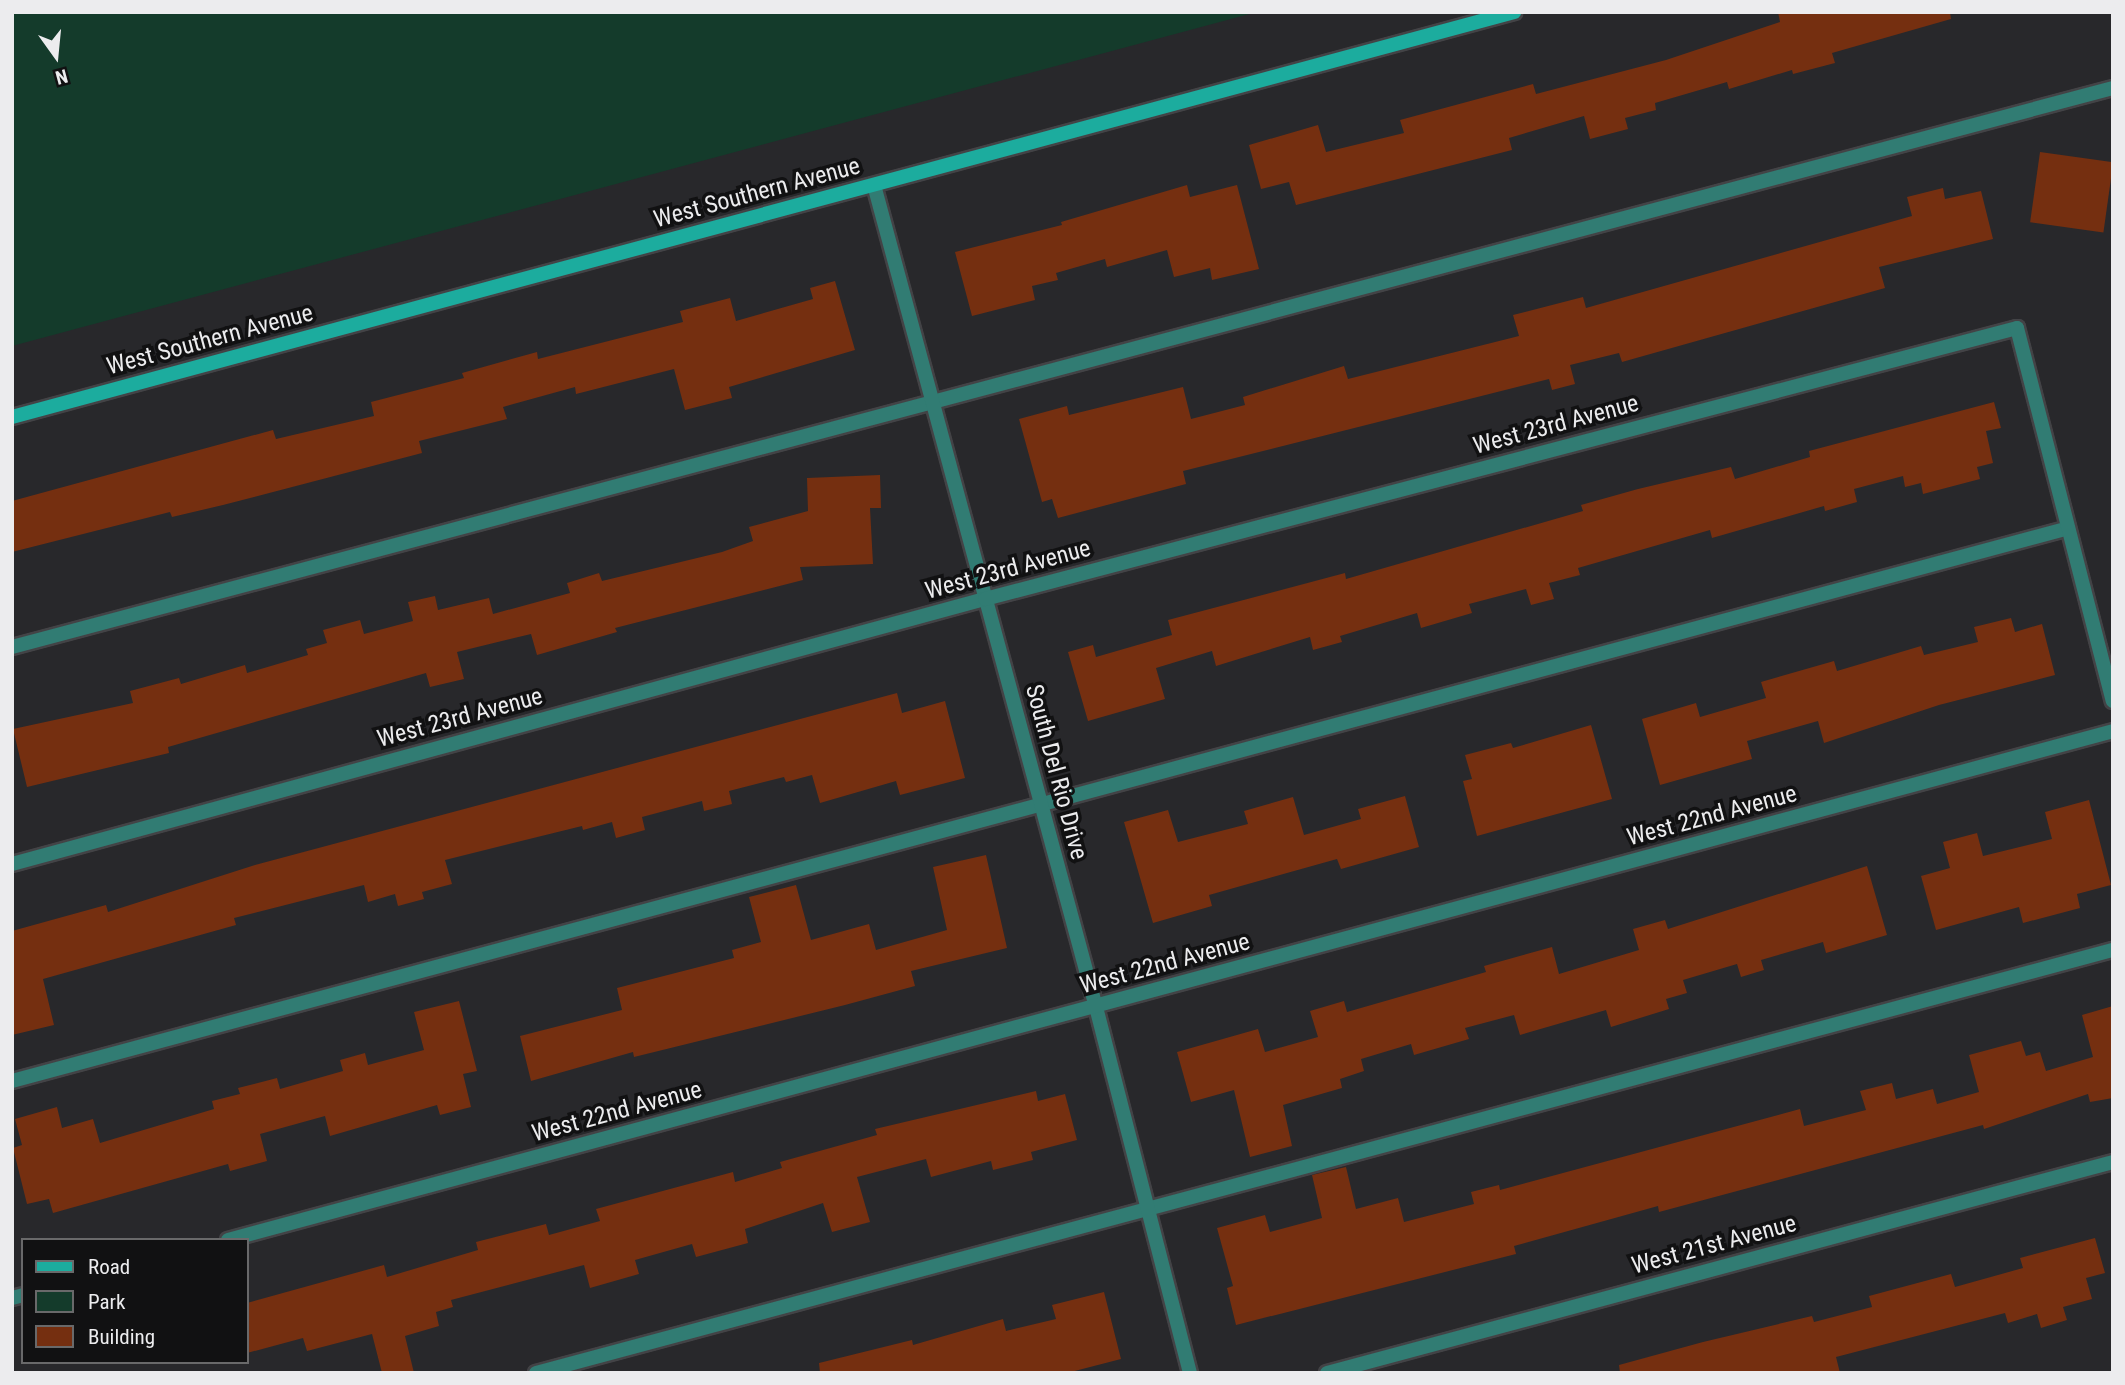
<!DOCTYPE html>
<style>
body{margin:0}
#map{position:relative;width:2125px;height:1385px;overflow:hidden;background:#28282b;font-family:"Roboto Condensed",sans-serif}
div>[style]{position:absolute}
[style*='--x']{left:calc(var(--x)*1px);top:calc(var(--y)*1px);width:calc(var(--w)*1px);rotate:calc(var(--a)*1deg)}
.green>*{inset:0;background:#143b2b}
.building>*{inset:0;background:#752f10;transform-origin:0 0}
.roads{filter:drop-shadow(2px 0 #434346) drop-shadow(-2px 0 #434346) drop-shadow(0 2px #434346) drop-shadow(0 -2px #434346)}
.lane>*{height:14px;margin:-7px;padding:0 7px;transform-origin:7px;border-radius:7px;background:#317c73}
.street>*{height:14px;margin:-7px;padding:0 7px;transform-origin:7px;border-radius:7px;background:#317c73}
.secondary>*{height:14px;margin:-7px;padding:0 7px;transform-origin:7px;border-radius:7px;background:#1cac9e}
span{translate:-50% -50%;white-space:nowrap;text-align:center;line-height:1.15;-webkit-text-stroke:7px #111112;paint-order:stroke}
.street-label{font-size:24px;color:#ececee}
.frame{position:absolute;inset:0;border:14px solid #ececee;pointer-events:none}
.legend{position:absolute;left:21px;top:1238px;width:228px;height:126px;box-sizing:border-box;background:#111112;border:2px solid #69696a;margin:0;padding:9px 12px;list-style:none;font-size:21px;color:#ececee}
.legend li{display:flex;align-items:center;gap:14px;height:35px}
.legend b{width:35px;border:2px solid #69696a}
.north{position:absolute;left:21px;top:21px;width:70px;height:70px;-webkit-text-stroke:5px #111112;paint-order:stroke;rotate:165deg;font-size:19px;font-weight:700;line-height:28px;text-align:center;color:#ececee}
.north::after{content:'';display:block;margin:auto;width:24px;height:32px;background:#ececee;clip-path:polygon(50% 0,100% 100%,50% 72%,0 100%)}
</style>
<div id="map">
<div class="green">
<div style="clip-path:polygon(12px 12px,1257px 12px,12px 346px)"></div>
</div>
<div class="building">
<div style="clip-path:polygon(1778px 12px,1950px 12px,1951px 19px,1832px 53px,1835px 63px,1793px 74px,1792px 70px,1729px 89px,1727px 82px,1655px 103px,1656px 110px,1625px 118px,1628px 129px,1590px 139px,1584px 116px,1509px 138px,1512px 150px,1296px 205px,1289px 182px,1261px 189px,1249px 145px,1318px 125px,1326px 152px,1404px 133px,1400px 120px,1533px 84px,1536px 94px,1666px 60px,1780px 22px)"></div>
<div style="left:2040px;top:152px;width:74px;height:71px;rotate:8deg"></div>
<div style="clip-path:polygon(1187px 185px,1190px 197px,1237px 185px,1259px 269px,1212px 280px,1210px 268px,1174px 277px,1167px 250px,1107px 267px,1105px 259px,1056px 273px,1058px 280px,1032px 286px,1035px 300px,972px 316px,955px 252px,1062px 225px,1061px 222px)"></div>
<div style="clip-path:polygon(1943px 188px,1945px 199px,1981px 191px,1993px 239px,1879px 267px,1885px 288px,1622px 362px,1619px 353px,1570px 365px,1575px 384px,1552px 390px,1549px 379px,1183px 471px,1186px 484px,1058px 518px,1052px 499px,1042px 502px,1019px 419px,1067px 406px,1069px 415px,1183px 387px,1191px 419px,1245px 405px,1243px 397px,1344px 366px,1348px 379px,1519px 336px,1513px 315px,1583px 297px,1586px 308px,1912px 216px,1907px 197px)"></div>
<div style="clip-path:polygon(835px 281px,855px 350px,729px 387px,732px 398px,685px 410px,674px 369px,576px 394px,575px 387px,503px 407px,507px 419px,419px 441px,422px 453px,223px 505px,172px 517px,170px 512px,12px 552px,12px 501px,273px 430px,276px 439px,374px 416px,371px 402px,464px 378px,462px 373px,537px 352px,538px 359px,683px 322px,680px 311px,730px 298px,736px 321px,813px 299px,810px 288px)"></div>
<div style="clip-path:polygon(1994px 402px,2001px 428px,1986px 431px,1993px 463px,1977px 467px,1980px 479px,1923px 494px,1921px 483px,1905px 487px,1903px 476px,1854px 489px,1857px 502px,1825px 511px,1824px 506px,1712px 538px,1710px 530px,1578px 568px,1580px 575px,1549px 583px,1554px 599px,1531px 605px,1526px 589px,1469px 604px,1472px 613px,1421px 628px,1417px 613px,1340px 636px,1342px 642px,1313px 650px,1310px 637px,1216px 666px,1212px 651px,1156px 668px,1165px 699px,1088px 721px,1068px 652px,1093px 645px,1096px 657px,1172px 635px,1168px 620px,1345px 573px,1346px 579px,1583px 511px,1581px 505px,1638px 489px,1731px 467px,1735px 479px,1810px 457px,1809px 451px)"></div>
<div style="clip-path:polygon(880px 475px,881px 508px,870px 508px,873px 564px,800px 567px,803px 580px,615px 628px,617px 632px,537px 655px,531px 634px,457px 652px,464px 679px,430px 687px,426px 673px,168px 747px,169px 753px,27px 787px,13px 729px,133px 703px,130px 691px,179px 678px,181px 684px,245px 665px,247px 673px,308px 655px,306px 649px,327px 643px,323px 630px,360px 620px,364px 634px,413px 621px,408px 602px,435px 596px,438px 610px,489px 598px,493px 614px,570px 593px,567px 583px,599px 573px,602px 581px,722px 552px,753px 541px,749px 527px,808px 511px,807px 478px)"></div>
<div style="clip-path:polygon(2011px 618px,2015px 632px,2042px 624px,2055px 675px,1939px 705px,1824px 743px,1818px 721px,1747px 741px,1752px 759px,1660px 785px,1642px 719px,1696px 703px,1700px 717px,1766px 698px,1761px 682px,1834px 661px,1837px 671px,1921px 646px,1924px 655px,1978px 642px,1974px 627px)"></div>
<div style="clip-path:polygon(897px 693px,902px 713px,945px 701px,965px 778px,900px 795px,896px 781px,820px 803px,812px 775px,786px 782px,784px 777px,729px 791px,732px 804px,704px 811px,702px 801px,642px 817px,645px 830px,616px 838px,612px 822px,583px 830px,582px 826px,445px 860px,452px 884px,422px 892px,424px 899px,398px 906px,395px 894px,368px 902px,364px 885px,234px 918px,236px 925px,43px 979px,54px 1025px,12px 1035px,12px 931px,106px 905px,108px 912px,255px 865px)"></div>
<div style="clip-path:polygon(1591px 725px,1612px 799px,1477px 836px,1463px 781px,1472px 779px,1465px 755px,1511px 743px,1513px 748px)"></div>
<div style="clip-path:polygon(1405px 796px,1419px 847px,1341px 869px,1337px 859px,1209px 895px,1212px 906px,1153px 923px,1124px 822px,1168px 810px,1178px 842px,1248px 824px,1244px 811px,1293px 797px,1304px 835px,1361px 819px,1358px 809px)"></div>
<div style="clip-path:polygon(2089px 800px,2111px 885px,2077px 894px,2080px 908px,2023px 923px,2019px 907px,1936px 930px,1921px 876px,1950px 868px,1943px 842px,1977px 833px,1983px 856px,2052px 839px,2045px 812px)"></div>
<div style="clip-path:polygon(986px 855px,1007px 948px,911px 971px,915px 986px,845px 1005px,634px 1057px,633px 1052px,531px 1081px,520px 1036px,622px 1010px,617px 988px,734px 958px,732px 950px,761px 942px,749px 897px,796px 885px,811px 940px,869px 924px,876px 950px,947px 930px,933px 867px)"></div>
<div style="clip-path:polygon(1867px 866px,1887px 935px,1826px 953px,1823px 942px,1761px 960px,1764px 970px,1741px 977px,1737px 964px,1683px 980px,1687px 993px,1666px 999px,1669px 1009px,1611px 1027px,1606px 1010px,1520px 1035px,1514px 1015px,1465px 1028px,1469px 1039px,1414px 1055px,1411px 1044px,1361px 1059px,1364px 1071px,1340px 1079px,1342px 1088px,1283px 1105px,1292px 1146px,1250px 1157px,1234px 1090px,1191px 1102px,1177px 1052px,1258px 1029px,1265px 1052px,1318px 1037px,1310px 1011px,1344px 1001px,1347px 1012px,1486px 972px,1484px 966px,1552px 947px,1559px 974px,1639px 950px,1633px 929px,1665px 920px,1668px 929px)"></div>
<div style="clip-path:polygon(459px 1001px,477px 1071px,463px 1074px,471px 1107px,440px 1115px,437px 1105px,330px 1136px,325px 1116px,260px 1134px,267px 1161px,230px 1171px,228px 1164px,53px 1213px,49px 1199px,27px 1204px,13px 1148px,22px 1145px,15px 1119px,57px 1107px,62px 1128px,93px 1119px,100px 1143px,214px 1109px,212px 1101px,240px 1094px,238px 1088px,277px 1078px,280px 1089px,343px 1071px,340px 1060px,365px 1053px,368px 1065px,424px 1050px,414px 1012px)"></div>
<div style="clip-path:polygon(2113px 1006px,2113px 1098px,2090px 1102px,2088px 1094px,1984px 1129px,1983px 1125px,1659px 1212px,1658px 1206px,1514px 1246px,1516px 1254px,1236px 1325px,1227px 1288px,1233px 1286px,1217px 1228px,1265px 1215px,1270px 1232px,1322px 1218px,1312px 1175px,1346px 1167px,1356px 1209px,1398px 1198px,1404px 1222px,1474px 1204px,1471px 1192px,1499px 1185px,1500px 1190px,1800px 1109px,1804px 1126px,1866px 1110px,1860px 1091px,1892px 1083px,1896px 1099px,1933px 1089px,1937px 1104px,1979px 1092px,1969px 1055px,2021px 1041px,2026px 1056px,2040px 1052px,2046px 1071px,2093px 1057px,2082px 1015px)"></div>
<div style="clip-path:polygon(1036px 1091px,1038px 1101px,1065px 1094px,1077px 1140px,1031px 1152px,1033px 1160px,993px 1170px,991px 1161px,931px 1177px,926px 1159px,857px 1177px,870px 1222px,832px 1232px,823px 1203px,745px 1229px,748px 1243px,696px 1257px,692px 1244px,635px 1260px,639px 1274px,590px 1288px,584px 1265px,451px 1300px,453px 1307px,436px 1312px,439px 1326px,405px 1336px,414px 1373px,382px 1373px,372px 1334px,307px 1351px,303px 1338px,247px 1353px,247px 1303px,384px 1265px,387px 1277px,478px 1250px,476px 1242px,546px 1224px,549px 1235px,600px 1221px,596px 1209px,733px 1172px,735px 1182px,782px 1168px,780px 1162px,877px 1135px,875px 1129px)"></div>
<div style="clip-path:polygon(2095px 1238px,2105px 1273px,2086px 1278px,2092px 1299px,2063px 1307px,2067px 1320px,2041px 1328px,2037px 1314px,2008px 1323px,2005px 1313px,1836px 1357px,1840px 1373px,1620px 1373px,1619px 1365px,1703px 1342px,1812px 1316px,1814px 1322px,1872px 1307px,1869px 1296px,1951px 1274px,1955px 1287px,2023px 1268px,2020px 1258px)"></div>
<div style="clip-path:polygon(1104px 1292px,1121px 1359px,1067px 1373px,820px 1373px,819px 1363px,912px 1340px,913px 1345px,1003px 1319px,1006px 1331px,1056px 1319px,1052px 1305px)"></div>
</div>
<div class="roads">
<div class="lane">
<div style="--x:12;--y:647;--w:2174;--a:-14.9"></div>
<div style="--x:12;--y:1081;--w:2129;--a:-15.05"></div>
<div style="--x:536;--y:1373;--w:1633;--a:-15.02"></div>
</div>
<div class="street">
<div style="--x:874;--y:185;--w:851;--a:74.89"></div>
<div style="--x:1096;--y:1007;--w:378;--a:75.6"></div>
<div style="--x:12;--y:864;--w:1008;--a:-15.24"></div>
<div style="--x:985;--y:599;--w:1067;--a:-14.71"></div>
<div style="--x:2017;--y:328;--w:385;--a:75.6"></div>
<div style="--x:228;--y:1240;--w:1953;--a:-15.11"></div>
<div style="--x:12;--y:1298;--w:11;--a:-15"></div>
<div style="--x:1327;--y:1373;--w:814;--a:-15.03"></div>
</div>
<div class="secondary">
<div style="--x:12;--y:417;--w:1556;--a:-15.09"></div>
</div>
</div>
<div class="street-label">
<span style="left:757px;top:193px;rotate:-15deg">West Southern Avenue</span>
<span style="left:210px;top:340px;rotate:-15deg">West Southern Avenue</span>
<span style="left:1556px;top:425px;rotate:-15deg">West 23rd Avenue</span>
<span style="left:1008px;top:570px;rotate:-15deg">West 23rd Avenue</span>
<span style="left:460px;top:718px;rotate:-15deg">West 23rd Avenue</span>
<span style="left:1056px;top:772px;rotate:75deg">South Del Rio Drive</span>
<span style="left:1712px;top:816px;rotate:-15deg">West 22nd Avenue</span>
<span style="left:1165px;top:964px;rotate:-15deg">West 22nd Avenue</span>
<span style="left:617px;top:1112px;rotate:-15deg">West 22nd Avenue</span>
<span style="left:1714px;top:1245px;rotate:-15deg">West 21st Avenue</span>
</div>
<div class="frame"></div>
<ul class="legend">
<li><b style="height:9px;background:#1cac9e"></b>Road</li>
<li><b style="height:19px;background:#143b2b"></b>Park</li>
<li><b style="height:19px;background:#752f10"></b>Building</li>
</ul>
<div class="north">N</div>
</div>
